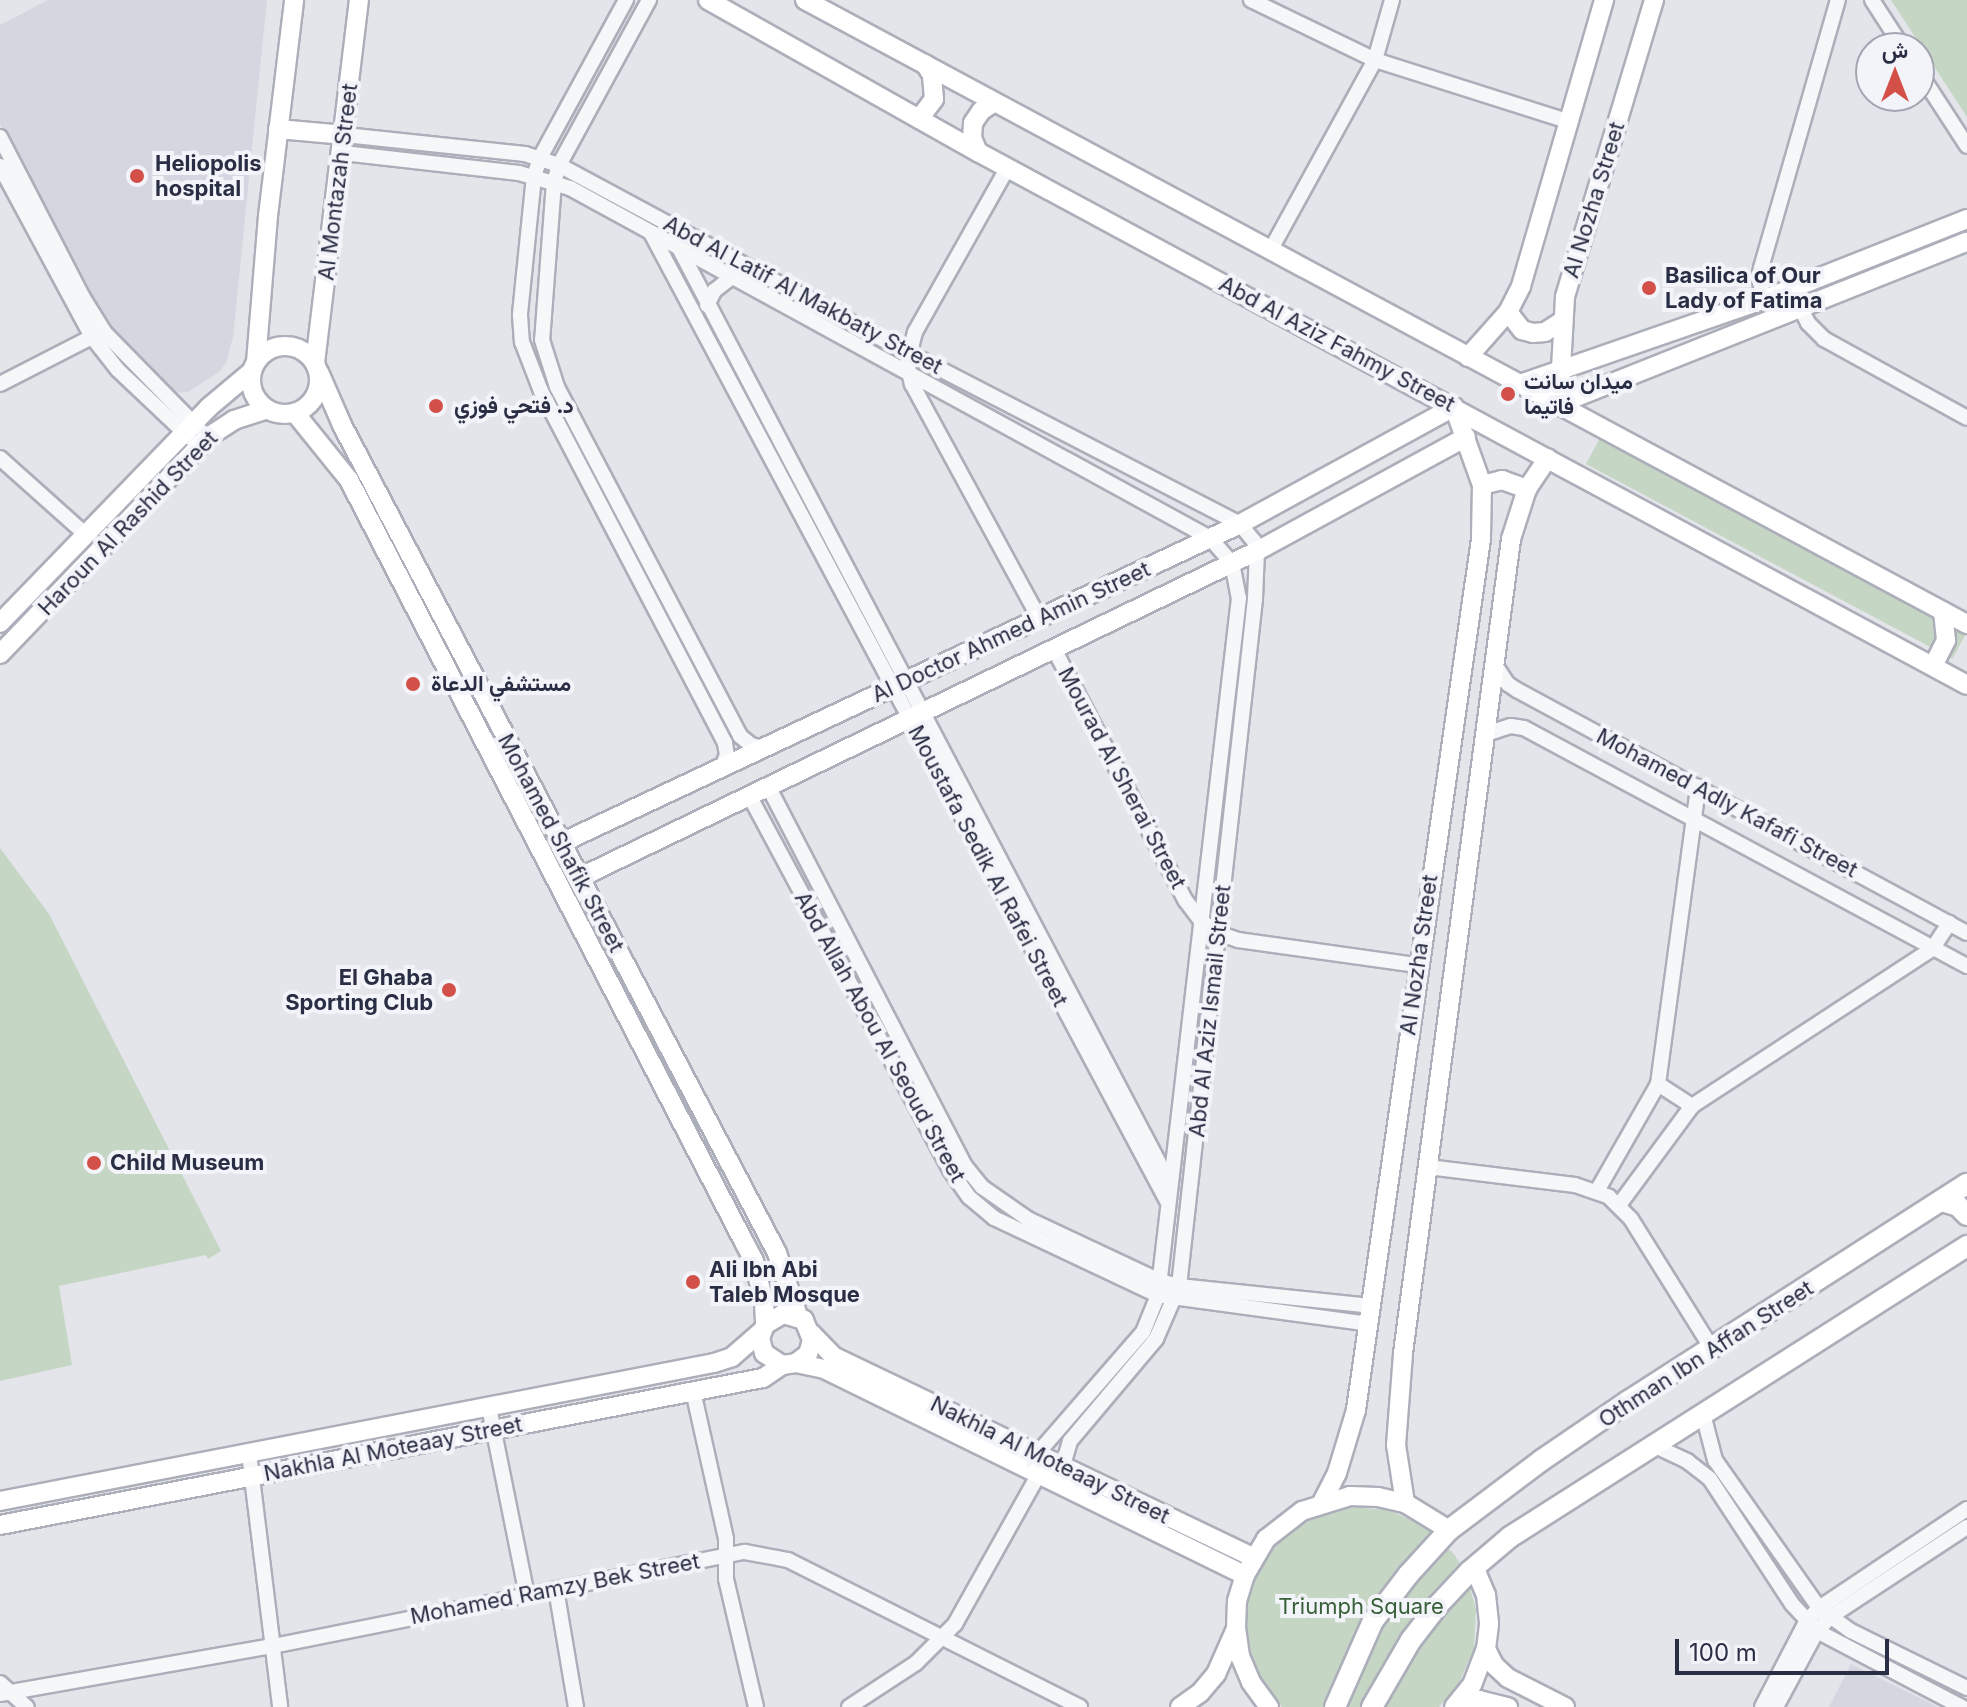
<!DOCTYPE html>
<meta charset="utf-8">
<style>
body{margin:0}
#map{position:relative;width:1967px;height:1707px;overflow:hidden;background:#e3e5eb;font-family:Inter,Vazirmatn,sans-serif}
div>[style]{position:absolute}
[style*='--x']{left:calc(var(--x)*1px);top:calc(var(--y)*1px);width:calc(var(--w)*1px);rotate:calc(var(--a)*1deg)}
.built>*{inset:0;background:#d5d7e0}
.green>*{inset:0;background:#c5d6c4;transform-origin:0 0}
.roads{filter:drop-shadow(2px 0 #acaeb9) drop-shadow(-2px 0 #acaeb9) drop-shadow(0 2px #acaeb9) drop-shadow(0 -2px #acaeb9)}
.street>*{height:14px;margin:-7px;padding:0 7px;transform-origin:7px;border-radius:7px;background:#f6f7f9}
.secondary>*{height:18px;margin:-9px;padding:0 9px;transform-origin:9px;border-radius:9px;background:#fff}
.secondary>.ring{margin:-9px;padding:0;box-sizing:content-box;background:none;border:18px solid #fff;border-radius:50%}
.primary>*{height:20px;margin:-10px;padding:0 10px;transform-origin:10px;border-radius:10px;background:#fff}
.dots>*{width:22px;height:22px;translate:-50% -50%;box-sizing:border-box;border:4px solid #f3f4f9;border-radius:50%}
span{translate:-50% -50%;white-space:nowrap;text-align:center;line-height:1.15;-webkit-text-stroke:8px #f3f4f9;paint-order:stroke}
.poi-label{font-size:22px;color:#2a2e44;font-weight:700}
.left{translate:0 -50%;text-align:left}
.right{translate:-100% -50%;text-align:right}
.street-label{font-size:22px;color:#2a2e44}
.park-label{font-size:22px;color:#376038}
.north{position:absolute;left:1855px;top:32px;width:80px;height:80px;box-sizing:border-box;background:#f3f4f9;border:2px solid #a3a5b1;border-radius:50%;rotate:0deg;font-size:22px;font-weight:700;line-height:32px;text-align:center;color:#2a2e44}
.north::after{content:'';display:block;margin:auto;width:28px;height:36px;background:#d25047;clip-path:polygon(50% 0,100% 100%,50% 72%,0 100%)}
.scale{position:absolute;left:1675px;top:1639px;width:214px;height:36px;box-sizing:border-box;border:4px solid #2a2e44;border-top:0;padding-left:10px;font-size:24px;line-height:28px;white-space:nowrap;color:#2a2e44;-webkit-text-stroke:6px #f3f4f9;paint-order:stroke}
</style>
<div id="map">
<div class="built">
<div style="clip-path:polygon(48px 0,267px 0,233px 337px,226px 363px,219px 372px,188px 392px,172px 393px,98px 317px,0 124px,0 25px)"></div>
<div style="clip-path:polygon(1851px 1664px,1938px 1707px,1829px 1707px)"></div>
</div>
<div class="green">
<div style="clip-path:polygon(1891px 0,1967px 0,1967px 117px)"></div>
<div style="left:1602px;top:434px;width:415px;height:34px;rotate:28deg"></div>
<div style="clip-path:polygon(0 848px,49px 914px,221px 1251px,208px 1259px,206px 1255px,59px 1286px,72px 1365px,0 1381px)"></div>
<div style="clip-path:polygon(1350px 1507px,1389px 1510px,1426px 1527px,1454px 1554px,1465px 1571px,1476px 1609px,1474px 1648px,1458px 1685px,1439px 1707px,1282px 1707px,1255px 1672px,1245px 1632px,1249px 1591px,1256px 1572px,1266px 1555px,1295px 1527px,1312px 1517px)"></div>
</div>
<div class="roads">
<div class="street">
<div style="--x:626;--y:0;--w:180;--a:118.6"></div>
<div style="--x:540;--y:158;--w:19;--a:108"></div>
<div style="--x:534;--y:176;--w:140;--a:95.8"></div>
<div style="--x:520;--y:315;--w:27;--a:86"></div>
<div style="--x:522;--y:342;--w:53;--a:68.8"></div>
<div style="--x:541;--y:391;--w:397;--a:62.4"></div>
<div style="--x:725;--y:743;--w:12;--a:81"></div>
<div style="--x:727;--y:755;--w:13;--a:113"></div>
<div style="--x:649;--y:0;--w:188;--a:118.6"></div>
<div style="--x:559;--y:165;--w:18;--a:106"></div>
<div style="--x:554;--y:182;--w:158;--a:94.3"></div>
<div style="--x:542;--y:340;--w:49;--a:72.3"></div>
<div style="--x:557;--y:387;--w:394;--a:62.3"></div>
<div style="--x:740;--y:736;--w:14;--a:39"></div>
<div style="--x:751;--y:745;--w:13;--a:13"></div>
<div style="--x:1251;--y:0;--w:138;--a:25.8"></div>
<div style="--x:1375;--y:60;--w:205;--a:17.6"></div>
<div style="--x:1872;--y:0;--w:57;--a:57.1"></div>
<div style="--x:1919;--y:72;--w:88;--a:57"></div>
<div style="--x:345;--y:135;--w:181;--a:6"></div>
<div style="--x:525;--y:154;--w:36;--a:18"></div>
<div style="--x:559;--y:165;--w:395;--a:28.3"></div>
<div style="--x:907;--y:352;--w:375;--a:27.3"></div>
<div style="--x:1240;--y:524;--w:22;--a:51"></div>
<div style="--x:1254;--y:541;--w:10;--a:73"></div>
<div style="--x:1257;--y:551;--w:48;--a:92.4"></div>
<div style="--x:1255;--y:599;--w:691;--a:96.31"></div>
<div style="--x:1179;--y:1286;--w:58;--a:113.5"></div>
<div style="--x:1156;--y:1339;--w:133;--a:130.1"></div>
<div style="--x:1070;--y:1441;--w:26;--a:106"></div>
<div style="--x:0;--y:137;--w:179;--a:62.7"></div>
<div style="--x:82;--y:296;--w:44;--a:58.1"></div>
<div style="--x:105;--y:333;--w:134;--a:45.6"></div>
<div style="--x:343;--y:153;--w:177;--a:6.5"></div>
<div style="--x:519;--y:173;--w:53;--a:16.4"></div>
<div style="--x:570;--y:188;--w:729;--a:28.67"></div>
<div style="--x:1210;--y:538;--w:33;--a:49"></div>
<div style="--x:1232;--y:563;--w:36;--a:79"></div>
<div style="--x:1239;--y:598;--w:702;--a:96.63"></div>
<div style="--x:1158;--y:1295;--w:40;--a:112"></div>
<div style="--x:1143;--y:1332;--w:162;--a:131"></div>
<div style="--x:0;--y:166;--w:194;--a:61.7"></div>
<div style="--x:92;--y:337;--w:42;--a:51.8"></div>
<div style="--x:118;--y:370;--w:99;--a:43.4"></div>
<div style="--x:1008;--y:167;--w:189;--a:119.4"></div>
<div style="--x:915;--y:332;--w:32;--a:104"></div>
<div style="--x:907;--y:363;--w:22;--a:77"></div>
<div style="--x:912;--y:384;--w:266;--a:61.5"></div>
<div style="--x:651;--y:233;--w:1099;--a:61.94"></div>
<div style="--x:678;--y:246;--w:1059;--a:62.32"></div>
<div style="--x:1270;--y:251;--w:218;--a:-61.2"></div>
<div style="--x:1375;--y:60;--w:62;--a:-74.2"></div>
<div style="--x:1765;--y:299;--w:21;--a:-107"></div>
<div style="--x:1759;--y:279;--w:11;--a:-80"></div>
<div style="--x:1761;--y:268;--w:279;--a:-74"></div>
<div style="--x:707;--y:305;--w:16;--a:-63"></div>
<div style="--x:714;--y:291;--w:23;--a:-38"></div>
<div style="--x:1801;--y:309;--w:16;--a:63"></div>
<div style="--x:1808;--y:323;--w:23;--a:45"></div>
<div style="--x:1824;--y:339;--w:163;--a:28.9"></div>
<div style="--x:0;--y:384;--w:103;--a:-27.1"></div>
<div style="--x:0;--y:458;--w:115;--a:41.8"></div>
<div style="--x:1054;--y:649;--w:284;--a:62.4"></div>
<div style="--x:1186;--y:901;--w:25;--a:53"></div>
<div style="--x:1201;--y:921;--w:21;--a:35"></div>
<div style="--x:1218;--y:933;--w:21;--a:19"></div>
<div style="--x:1238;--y:940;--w:181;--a:8"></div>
<div style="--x:1495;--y:665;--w:23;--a:56"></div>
<div style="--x:1508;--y:684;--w:11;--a:34"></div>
<div style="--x:1517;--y:690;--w:511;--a:28.37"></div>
<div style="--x:1486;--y:734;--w:26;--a:-18"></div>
<div style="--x:1511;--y:726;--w:13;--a:9"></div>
<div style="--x:1524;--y:728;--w:503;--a:28.25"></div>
<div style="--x:768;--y:786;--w:428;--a:62.6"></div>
<div style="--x:965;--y:1166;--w:27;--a:51"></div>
<div style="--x:982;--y:1187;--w:56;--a:34.8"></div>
<div style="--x:1028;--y:1219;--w:146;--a:25.2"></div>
<div style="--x:1160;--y:1281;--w:20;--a:15"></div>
<div style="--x:1179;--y:1286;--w:193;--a:5.9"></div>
<div style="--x:749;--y:795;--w:425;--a:61.8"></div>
<div style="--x:950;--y:1170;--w:33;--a:55"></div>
<div style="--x:969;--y:1197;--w:33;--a:40"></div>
<div style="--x:994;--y:1218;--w:181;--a:25.2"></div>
<div style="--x:1158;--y:1295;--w:213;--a:7.8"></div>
<div style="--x:1658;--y:1084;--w:40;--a:32.9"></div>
<div style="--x:1428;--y:1167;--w:148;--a:7"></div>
<div style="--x:1575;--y:1185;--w:36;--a:19"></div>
<div style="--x:1609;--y:1197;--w:31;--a:45"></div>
<div style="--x:1631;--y:1219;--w:155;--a:58"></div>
<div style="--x:1597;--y:1191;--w:123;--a:-60.3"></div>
<div style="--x:1658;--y:1084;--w:300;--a:-82.3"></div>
<div style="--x:1619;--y:1205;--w:123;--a:-53.6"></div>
<div style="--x:1692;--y:1106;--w:288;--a:-33.2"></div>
<div style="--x:1933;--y:948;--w:30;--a:-57"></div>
<div style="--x:693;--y:1391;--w:152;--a:77.4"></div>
<div style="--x:726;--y:1539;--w:40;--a:90"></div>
<div style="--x:726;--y:1579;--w:131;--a:76.8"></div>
<div style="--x:489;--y:1407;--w:192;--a:78.6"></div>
<div style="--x:1703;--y:1414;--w:48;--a:75.4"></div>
<div style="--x:1715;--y:1460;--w:181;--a:54.9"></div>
<div style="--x:1819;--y:1608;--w:39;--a:36"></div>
<div style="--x:1851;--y:1631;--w:129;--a:26.2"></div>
<div style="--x:1653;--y:1445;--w:38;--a:25"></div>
<div style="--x:1687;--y:1461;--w:29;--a:38"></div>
<div style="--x:1710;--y:1479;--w:149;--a:56.7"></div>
<div style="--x:1792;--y:1604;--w:37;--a:47"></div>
<div style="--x:1817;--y:1631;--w:164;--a:27.7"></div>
<div style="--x:249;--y:1453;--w:256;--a:83"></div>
<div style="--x:556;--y:1589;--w:120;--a:80.4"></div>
<div style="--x:0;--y:1683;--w:36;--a:42"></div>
<div style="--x:0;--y:1694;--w:277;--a:-10"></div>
<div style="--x:273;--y:1646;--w:481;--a:-11.3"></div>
<div style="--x:745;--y:1552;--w:44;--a:10.5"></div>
<div style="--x:788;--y:1560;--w:327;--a:26.7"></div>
<div style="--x:849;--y:1707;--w:80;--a:-33.3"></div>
<div style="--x:916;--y:1663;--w:55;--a:-45"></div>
<div style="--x:955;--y:1624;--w:172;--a:-60.8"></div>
<div style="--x:1762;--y:1707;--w:96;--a:-62.6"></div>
<div style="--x:1806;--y:1622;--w:19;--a:-47"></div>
<div style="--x:1819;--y:1608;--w:178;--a:-33.8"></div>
<div style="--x:1776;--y:1707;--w:86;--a:-61.7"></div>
<div style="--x:1817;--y:1631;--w:19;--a:-47"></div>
<div style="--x:1830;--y:1617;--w:164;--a:-33.3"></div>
</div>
<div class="secondary">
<div style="--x:708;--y:0;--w:310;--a:29.4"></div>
<div style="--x:978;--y:152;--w:1123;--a:28.32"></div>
<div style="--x:805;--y:0;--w:1319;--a:28.24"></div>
<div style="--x:1654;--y:0;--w:310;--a:106.7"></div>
<div style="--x:1565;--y:297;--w:107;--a:93.2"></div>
<div style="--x:1559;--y:404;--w:439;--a:-21.7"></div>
<div style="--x:919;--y:119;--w:25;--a:-53"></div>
<div style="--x:934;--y:99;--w:24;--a:-95"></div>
<div style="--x:932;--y:75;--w:13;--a:-122"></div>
<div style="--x:278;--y:129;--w:67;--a:5.1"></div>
<div style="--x:978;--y:152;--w:15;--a:-113"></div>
<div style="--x:972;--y:138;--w:15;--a:-86"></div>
<div style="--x:973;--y:123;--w:14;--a:-56"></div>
<div style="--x:981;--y:111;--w:14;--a:-34"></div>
<div style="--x:1508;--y:312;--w:23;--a:52"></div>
<div style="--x:1522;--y:330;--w:11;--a:15"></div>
<div style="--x:1533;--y:333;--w:12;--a:-5"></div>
<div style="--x:1545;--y:332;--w:20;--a:-33"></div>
<div class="ring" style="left:251px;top:346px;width:50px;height:50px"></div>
<div style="--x:1468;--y:357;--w:60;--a:-48.4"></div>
<div style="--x:1508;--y:312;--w:29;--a:-63"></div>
<div style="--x:1521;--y:286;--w:298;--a:-73.8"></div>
<div style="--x:256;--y:362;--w:146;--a:-85.3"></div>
<div style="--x:268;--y:216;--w:218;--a:-83.1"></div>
<div style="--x:315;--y:363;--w:366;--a:-83.1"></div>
<div style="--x:319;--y:372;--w:58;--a:66.5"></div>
<div style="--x:342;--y:425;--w:935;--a:62.28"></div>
<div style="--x:777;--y:1253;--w:66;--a:71.6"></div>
<div style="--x:1520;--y:384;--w:259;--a:-19.1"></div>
<div style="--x:1765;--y:299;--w:217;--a:-21.6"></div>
<div style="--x:295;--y:413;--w:86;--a:51.1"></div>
<div style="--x:349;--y:480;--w:858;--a:62.6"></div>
<div style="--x:744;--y:1242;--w:21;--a:62"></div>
<div style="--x:754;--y:1261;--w:43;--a:76.6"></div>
<div style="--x:764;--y:1303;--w:22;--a:87"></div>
<div style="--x:765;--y:1325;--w:14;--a:111"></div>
<div style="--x:760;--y:1338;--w:16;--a:75"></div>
<div style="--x:764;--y:1353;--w:22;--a:34"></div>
<div style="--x:782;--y:1365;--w:14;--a:-8"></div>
<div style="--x:796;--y:1363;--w:15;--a:-37"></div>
<div style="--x:808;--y:1354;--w:15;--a:-74"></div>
<div style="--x:812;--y:1340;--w:22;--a:-112"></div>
<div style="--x:804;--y:1320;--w:22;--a:-164"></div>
<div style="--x:783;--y:1314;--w:21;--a:149"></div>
<div style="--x:1482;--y:485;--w:21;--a:-14"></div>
<div style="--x:1502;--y:480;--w:27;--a:20"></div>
<div style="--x:0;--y:623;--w:299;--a:-45.9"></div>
<div style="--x:208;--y:408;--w:57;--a:-40.1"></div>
<div style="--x:0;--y:654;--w:301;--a:-46.2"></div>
<div style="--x:208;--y:437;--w:31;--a:-33"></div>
<div style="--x:234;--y:420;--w:35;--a:-18"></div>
<div style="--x:1933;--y:666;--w:29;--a:-63"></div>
<div style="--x:1946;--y:640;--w:29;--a:-96"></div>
<div style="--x:561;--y:843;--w:750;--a:-25.16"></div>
<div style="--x:1240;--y:524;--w:244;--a:-28.7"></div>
<div style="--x:1454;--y:407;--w:83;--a:70.3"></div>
<div style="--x:1482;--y:485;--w:54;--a:91.1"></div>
<div style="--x:1481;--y:539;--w:880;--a:98.17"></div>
<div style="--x:1356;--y:1410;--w:66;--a:106.8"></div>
<div style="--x:1337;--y:1473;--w:33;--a:117"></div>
<div style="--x:579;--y:878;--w:753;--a:-25.75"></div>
<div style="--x:1257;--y:551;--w:238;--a:-28.6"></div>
<div style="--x:811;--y:1333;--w:32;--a:46"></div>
<div style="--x:833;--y:1356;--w:466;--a:25.6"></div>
<div style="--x:796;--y:1363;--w:29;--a:12"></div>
<div style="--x:824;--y:1369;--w:469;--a:26.1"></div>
<div style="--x:0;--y:1501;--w:727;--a:-10.94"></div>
<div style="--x:714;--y:1363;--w:19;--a:-18"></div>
<div style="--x:732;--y:1357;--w:40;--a:-41"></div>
<div style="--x:1405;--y:1503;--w:59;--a:-98.8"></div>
<div style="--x:1396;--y:1445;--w:92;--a:-85.6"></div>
<div style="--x:1403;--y:1353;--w:821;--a:-82.44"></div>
<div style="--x:1511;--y:539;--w:52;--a:-72.3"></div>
<div style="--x:1527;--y:489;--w:37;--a:-56"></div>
<div style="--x:0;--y:1525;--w:777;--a:-10.91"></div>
<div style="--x:763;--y:1378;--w:23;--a:-34"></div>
<div style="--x:1486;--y:1649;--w:18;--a:63"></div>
<div style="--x:1494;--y:1665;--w:19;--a:43"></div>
<div style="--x:1508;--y:1678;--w:64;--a:27"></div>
<div style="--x:1461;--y:1701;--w:18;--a:-3"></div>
<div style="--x:1479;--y:1700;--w:30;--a:14"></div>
<div style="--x:1180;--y:1707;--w:24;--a:-35"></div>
<div style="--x:1200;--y:1693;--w:25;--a:-50"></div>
<div style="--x:1216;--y:1674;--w:47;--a:-66.2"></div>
<div style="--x:1269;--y:1707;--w:31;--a:-126"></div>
<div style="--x:1251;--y:1682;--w:28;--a:-113"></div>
<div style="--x:1240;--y:1656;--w:28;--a:-98"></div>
<div style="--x:1236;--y:1628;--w:27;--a:-88"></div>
<div style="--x:1237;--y:1601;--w:27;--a:-73"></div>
<div style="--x:1245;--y:1575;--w:42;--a:-59.7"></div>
<div style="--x:1266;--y:1539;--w:46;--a:-37.9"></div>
<div style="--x:1302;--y:1511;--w:50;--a:-17.4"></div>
<div style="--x:1350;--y:1496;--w:28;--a:2"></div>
<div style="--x:1378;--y:1497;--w:28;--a:13"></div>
<div style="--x:1405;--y:1503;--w:52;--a:31.5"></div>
<div style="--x:1454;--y:1707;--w:28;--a:-51"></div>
<div style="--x:1472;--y:1685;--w:39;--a:-69"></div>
<div style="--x:1486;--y:1649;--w:26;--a:-83"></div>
<div style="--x:1489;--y:1623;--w:28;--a:-96"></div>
<div style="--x:1486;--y:1595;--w:30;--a:-113"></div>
</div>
<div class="primary">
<div style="--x:1941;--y:1201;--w:18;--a:16"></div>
<div style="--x:1958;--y:1206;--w:13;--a:45"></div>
<div style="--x:1335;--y:1707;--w:94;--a:-66.2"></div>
<div style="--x:1373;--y:1621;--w:58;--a:-52.7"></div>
<div style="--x:1408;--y:1575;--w:61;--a:-47.7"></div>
<div style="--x:1449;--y:1530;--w:116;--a:-37"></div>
<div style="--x:1542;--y:1460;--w:103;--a:-34.3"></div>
<div style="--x:1627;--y:1402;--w:404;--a:-32.7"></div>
<div style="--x:1372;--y:1707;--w:78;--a:-59.8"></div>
<div style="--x:1411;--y:1640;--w:46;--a:-52.1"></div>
<div style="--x:1439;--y:1604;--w:45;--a:-46.8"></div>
<div style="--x:1470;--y:1571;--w:52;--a:-40.4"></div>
<div style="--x:1510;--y:1537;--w:542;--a:-32.49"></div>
</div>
</div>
<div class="dots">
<div style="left:137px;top:176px;background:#d25047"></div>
<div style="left:1649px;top:288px;background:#d25047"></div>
<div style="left:1508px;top:394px;background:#d25047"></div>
<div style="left:436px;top:406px;background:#d25047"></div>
<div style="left:413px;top:684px;background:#d25047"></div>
<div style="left:449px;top:990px;background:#d25047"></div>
<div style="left:94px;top:1163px;background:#d25047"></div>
<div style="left:693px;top:1282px;background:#d25047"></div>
</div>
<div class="poi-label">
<span class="left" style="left:155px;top:176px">Heliopolis<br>hospital</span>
<span class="left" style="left:1665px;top:288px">Basilica of Our<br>Lady of Fatima</span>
<span class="left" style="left:1524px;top:394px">ميدان سانت<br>فاتيما</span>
<span class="left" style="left:454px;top:406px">د. فتحي فوزي</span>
<span class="left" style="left:431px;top:684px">مستشفي الدعاة</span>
<span class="right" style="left:433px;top:990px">El Ghaba<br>Sporting Club</span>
<span class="left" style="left:110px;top:1163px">Child Museum</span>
<span class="left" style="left:709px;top:1282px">Ali Ibn Abi<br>Taleb Mosque</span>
</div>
<div class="street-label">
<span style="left:338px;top:182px;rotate:-83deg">Al Montazah Street</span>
<span style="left:1594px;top:200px;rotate:-73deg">Al Nozha Street</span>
<span style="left:803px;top:295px;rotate:28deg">Abd Al Latif Al Makbaty Street</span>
<span style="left:1337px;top:344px;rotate:28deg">Abd Al Aziz Fahmy Street</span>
<span style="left:128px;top:523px;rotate:-46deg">Haroun Al Rashid Street</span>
<span style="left:1011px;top:632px;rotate:-25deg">Al Doctor Ahmed Amin Street</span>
<span style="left:1122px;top:778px;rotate:62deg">Mourad Al Sherai Street</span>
<span style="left:1727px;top:803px;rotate:28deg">Mohamed Adly Kafafi Street</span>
<span style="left:561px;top:843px;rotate:62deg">Mohamed Shafik Street</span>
<span style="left:988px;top:866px;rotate:62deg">Moustafa Sedik Al Rafei Street</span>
<span style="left:1419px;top:955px;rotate:-82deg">Al Nozha Street</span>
<span style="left:1210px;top:1011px;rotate:-84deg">Abd Al Aziz Ismail Street</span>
<span style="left:880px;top:1037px;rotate:61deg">Abd Allah Abou Al Seoud Street</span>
<span style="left:1706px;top:1354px;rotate:-33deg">Othman Ibn Affan Street</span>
<span style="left:393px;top:1449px;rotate:-11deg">Nakhla Al Moteaay Street</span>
<span style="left:1050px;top:1460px;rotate:26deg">Nakhla Al Moteaay Street</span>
<span style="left:555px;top:1589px;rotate:-11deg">Mohamed Ramzy Bek Street</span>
</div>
<div class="park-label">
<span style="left:1361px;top:1607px">Triumph Square</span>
</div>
<div class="north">ش</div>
<div class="scale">100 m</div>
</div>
